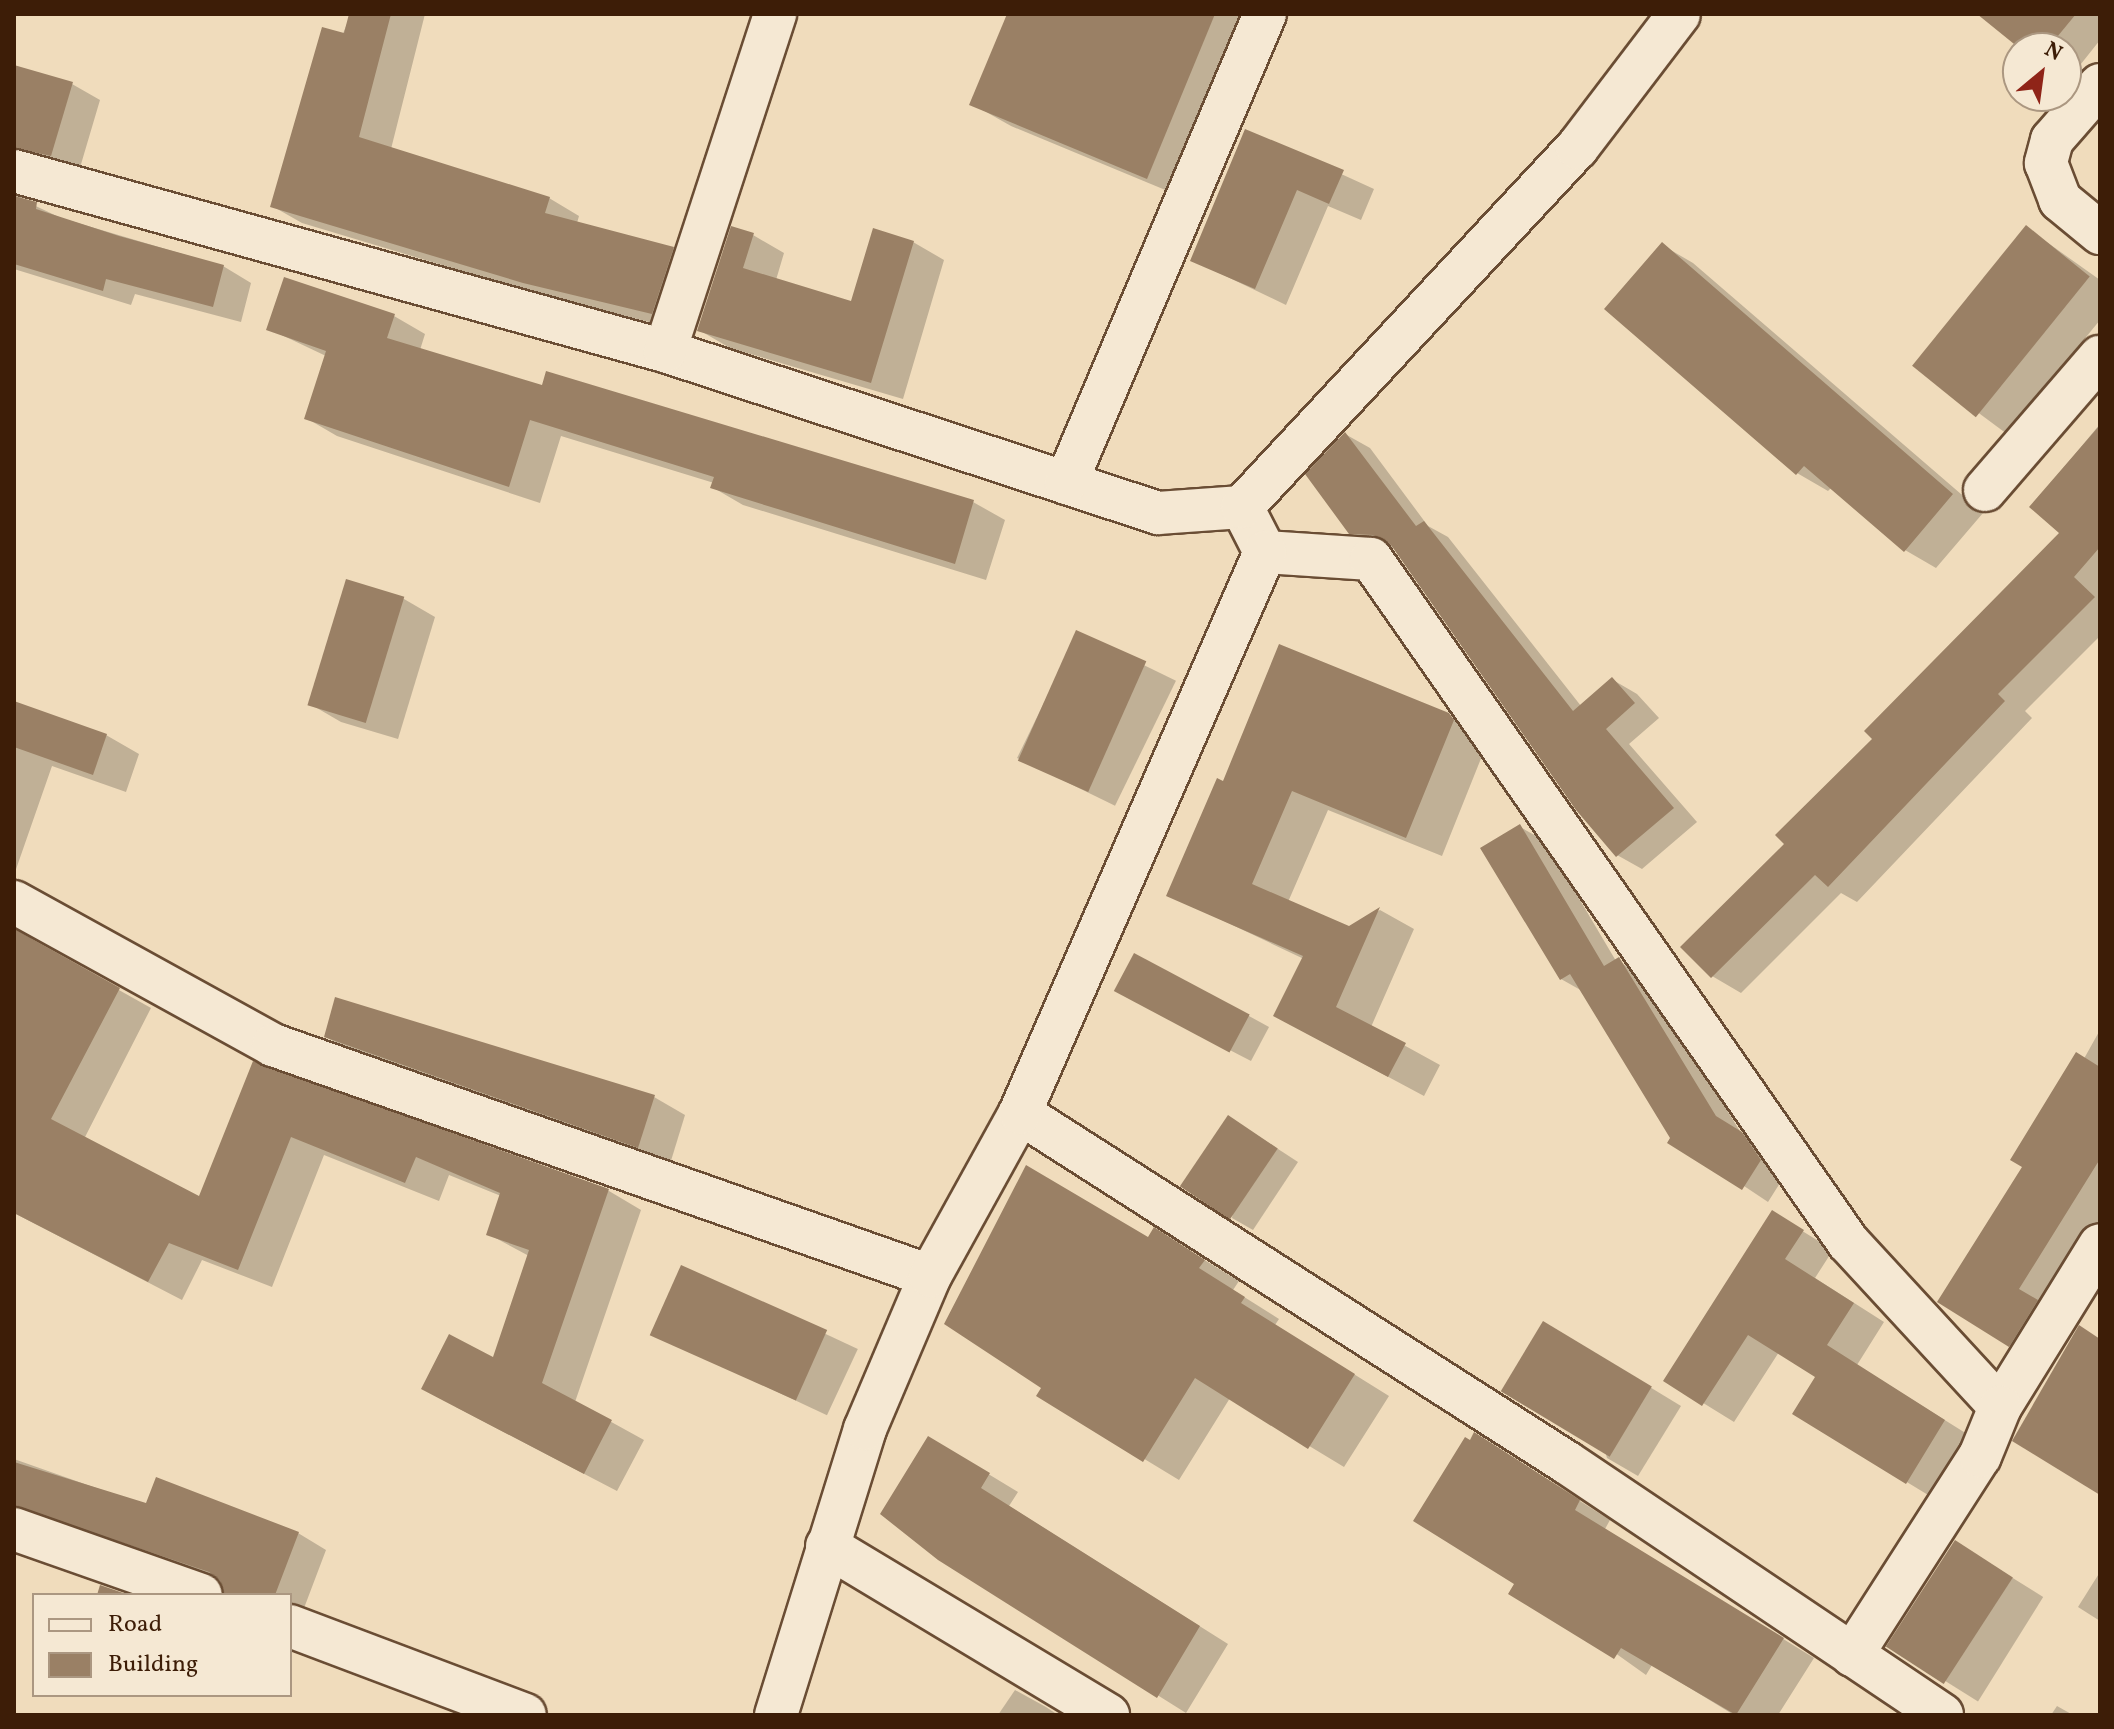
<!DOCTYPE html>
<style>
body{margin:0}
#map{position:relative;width:2114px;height:1729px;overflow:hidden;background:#f0dcbc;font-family:Vollkorn,serif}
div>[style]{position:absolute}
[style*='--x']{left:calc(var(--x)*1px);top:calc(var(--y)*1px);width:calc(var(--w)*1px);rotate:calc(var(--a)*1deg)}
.shadow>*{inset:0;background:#0003;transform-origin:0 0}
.building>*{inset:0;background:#9a8065;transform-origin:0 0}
.roads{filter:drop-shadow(2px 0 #6a4d34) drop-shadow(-2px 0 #6a4d34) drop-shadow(0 2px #6a4d34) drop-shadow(0 -2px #6a4d34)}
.minor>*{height:42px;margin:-21px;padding:0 21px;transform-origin:21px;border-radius:21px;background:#f5e8d3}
span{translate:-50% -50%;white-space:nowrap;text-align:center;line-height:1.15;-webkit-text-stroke:8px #f5e8d3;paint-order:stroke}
.frame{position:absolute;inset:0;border:16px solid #3d1d07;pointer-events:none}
.legend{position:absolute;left:32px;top:1593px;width:260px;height:104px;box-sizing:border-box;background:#f5e8d3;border:2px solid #ab9781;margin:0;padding:10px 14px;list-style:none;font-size:24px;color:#3d1d07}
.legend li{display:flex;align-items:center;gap:16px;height:40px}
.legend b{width:40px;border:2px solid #ab9781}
.north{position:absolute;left:2002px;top:32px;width:80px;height:80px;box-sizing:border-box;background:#f5e8d3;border:2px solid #ab9781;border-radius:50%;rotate:29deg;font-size:22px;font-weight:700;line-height:32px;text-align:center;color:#3d1d07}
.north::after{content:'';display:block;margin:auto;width:28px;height:36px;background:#8f2418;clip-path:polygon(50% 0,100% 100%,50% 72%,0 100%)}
</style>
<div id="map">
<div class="shadow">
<div style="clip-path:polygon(351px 14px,425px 14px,391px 149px,549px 198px,579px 216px,577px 223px,673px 248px,703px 266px,682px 330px,555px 299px,302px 223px,272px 206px)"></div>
<div style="clip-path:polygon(1009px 14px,1262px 14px,1187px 199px,1011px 126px,972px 104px)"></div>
<div style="clip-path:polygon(1980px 14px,2100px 14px,2100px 40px,2069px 79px,2066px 48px,2022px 48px)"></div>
<div style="clip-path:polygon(14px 67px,72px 84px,100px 100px,79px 171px,18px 182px,23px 200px,61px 218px,223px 266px,251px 283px,241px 322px,135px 294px,131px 305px,14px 269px)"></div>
<div style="clip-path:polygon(1247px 131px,1374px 189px,1361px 220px,1328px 206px,1286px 305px,1192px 260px)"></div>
<div style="clip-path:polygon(2027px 228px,2100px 280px,2100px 320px,2007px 434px,1914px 365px)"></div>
<div style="clip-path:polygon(753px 235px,784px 253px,776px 280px,852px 303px,913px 242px,944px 260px,903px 399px,730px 348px,699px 330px)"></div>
<div style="clip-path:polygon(1662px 245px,1693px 263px,1983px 513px,1936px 568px,1905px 550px,1832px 487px,1828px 491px,1797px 473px)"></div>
<div style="clip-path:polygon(394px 316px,425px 334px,420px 350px,543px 387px,547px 374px,973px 502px,1005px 520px,986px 580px,743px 505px,712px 487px,714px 483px,561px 436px,540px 503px,337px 436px,306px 418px,326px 356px,269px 329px)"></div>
<div style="clip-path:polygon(2100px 424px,2100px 636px,2025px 711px,2032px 718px,1857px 902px,1841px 893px,1741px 993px,1712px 976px,1787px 844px,2061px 533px,2031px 507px)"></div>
<div style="clip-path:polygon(1345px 434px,1370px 448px,1428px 526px,1448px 537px,1581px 706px,1613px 680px,1637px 694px,1659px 718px,1629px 744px,1697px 822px,1642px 869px,1617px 855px,1395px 548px,1376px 547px,1351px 532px)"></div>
<div style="clip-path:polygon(347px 581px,404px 599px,435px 617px,398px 739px,341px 722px,310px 704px)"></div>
<div style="left:1078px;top:633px;width:109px;height:139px;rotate:26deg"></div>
<div style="clip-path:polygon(14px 703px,106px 735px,139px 754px,126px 792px,52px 766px,14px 875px)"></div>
<div style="clip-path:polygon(1448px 715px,1488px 741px,1442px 856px,1328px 810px,1288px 902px,1349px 928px,1380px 910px,1414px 929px,1371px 1027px,1440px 1065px,1424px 1096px,1310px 1035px,1304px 959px,1169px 895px,1224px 784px)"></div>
<div style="clip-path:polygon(1520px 827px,1545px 841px,1616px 961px,1644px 974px,1741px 1133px,1767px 1149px,1785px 1175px,1768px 1202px,1672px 1138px,1584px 992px,1561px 979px)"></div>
<div style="clip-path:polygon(14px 918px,35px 943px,151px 1008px,84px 1139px,200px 1199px,254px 1064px,609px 1191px,641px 1210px,575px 1402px,644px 1440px,617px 1491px,456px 1407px,494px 1359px,529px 1256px,488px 1234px,501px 1196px,449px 1175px,439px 1201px,324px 1155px,272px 1287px,202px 1260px,182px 1300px,14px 1213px)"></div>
<div style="clip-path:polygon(1137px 1002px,1249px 1016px,1269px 1027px,1251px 1061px)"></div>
<div style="clip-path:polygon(2100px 1030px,2100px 1224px,2049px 1308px,2041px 1363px,2010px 1345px,2024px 1166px)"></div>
<div style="clip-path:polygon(326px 1037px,654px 1097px,685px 1115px,670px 1164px,357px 1055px)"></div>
<div style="clip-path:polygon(1249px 1130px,1298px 1162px,1253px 1230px,1232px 1218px)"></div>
<div style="clip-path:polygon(1773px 1213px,1833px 1250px,1815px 1278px,1884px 1322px,1857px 1365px,1975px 1439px,1938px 1501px,1795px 1414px,1818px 1377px,1779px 1352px,1734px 1422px,1666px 1380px)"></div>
<div style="clip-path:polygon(1155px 1230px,1239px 1281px,1233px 1290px,1279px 1319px,1275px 1325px,1389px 1396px,1344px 1467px,1230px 1398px,1179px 1480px,1039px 1395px)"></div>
<div style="left:682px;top:1267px;width:194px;height:73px;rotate:25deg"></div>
<div style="clip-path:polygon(2079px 1328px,2100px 1340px,2100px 1493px,2015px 1440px)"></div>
<div style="clip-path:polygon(1574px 1341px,1681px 1406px,1638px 1476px,1607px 1458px)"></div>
<div style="clip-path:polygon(1475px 1435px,1610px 1520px,1605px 1529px,1814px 1658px,1778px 1715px,1734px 1715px,1652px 1665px,1646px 1675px,1517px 1583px,1470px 1442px)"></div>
<div style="clip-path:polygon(957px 1455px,1018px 1492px,1009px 1506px,1228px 1644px,1186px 1713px,939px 1558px)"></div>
<div style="clip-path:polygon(14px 1459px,147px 1506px,298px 1533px,326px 1550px,298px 1624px,290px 1621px,290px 1595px,234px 1595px,218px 1580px,52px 1521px,14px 1529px)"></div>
<div style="left:1955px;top:1542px;width:104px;height:123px;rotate:32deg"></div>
<div style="clip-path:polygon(2100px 1572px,2100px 1621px,2078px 1607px)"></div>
<div style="clip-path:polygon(1015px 1690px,1046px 1707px,1058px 1715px,998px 1715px)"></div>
<div style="clip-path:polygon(2057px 1706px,2073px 1715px,2051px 1715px)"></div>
</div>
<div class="building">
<div style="clip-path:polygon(349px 14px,391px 14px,359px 137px,550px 197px,545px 213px,674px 247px,652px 314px,523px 283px,270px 207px,322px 27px,344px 33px)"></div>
<div style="clip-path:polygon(1007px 14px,1215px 14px,1147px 179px,969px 105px)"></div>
<div style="clip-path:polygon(1977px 14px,2076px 14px,2048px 48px,2019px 48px)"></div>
<div style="clip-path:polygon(14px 65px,73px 82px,51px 156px,14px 148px)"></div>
<div style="clip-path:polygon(1245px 129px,1344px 170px,1329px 204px,1297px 190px,1255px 289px,1190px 261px)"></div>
<div style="clip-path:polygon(14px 196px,37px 202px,36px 209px,119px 236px,224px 265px,213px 307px,106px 279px,103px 291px,14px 264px)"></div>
<div style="left:2026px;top:225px;width:82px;height:181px;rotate:39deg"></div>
<div style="clip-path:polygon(731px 226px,754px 233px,743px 268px,851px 301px,873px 228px,914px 241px,871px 383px,697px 331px)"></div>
<div style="clip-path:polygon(1662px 242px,1953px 494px,1904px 552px,1804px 466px,1796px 475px,1604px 309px)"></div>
<div style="clip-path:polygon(284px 277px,395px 314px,387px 338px,542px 385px,546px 371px,974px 500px,955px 564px,710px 488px,714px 477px,530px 420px,509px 487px,304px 419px,326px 351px,266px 330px)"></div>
<div style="clip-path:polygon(2100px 425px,2100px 547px,2074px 577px,2095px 597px,1998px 694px,2005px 701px,1828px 887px,1815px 875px,1711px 978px,1680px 947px,1784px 844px,1775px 835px,1872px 739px,1864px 731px,2059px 533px,2029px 507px)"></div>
<div style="clip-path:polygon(1345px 432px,1416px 526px,1424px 521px,1573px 711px,1612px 677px,1635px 703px,1606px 729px,1674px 808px,1616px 857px,1576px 810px,1391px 545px,1373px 535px,1349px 534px,1305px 474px)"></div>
<div style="left:346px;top:579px;width:61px;height:132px;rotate:17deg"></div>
<div style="left:1076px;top:630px;width:77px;height:143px;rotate:24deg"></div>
<div style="clip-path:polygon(1279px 644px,1449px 713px,1454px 720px,1406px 838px,1292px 791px,1252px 884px,1349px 926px,1380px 907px,1336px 1007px,1406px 1043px,1388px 1077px,1273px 1016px,1303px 956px,1166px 896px,1217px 778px,1223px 781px)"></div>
<div style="clip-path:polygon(14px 701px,107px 734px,93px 775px,14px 747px)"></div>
<div style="clip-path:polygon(1520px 824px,1604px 966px,1619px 957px,1716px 1116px,1742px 1132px,1761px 1160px,1742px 1190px,1667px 1143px,1670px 1138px,1570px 974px,1560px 980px,1480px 848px)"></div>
<div style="clip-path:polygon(14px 929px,120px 988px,51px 1119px,199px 1196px,253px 1061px,609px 1189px,542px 1383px,612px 1420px,584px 1474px,421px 1389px,449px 1334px,493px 1357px,529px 1250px,486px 1235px,500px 1193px,416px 1157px,405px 1183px,291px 1137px,238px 1270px,169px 1243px,148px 1282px,14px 1213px)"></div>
<div style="left:1134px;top:953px;width:131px;height:43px;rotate:28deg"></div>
<div style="clip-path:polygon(335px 997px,655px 1095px,638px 1148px,324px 1037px)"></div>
<div style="clip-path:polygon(2076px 1052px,2100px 1067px,2100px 1159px,2019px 1289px,2038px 1300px,2009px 1347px,1937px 1302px,2022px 1167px,2010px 1160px)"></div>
<div style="left:1228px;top:1115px;width:60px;height:86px;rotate:34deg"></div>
<div style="clip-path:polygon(1026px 1165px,1148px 1237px,1154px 1227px,1205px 1260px,1199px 1268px,1245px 1297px,1241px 1303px,1355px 1374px,1308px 1449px,1195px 1378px,1143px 1462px,1036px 1396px,1041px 1388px,944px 1324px)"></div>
<div style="clip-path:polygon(1772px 1210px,1804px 1230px,1785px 1259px,1854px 1303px,1827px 1345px,1945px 1420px,1906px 1484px,1792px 1414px,1815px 1377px,1748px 1335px,1702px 1406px,1663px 1381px)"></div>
<div style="left:681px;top:1265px;width:160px;height:77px;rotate:24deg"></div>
<div style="left:1543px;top:1321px;width:127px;height:82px;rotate:31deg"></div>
<div style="clip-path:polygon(2079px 1325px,2100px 1339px,2100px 1495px,2012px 1441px)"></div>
<div style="clip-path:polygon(1474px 1432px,1580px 1500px,1575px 1510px,1784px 1638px,1736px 1715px,1621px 1648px,1614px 1659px,1508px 1594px,1514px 1584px,1413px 1521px,1465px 1437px,1470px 1440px)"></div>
<div style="clip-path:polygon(928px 1436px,990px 1473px,981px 1488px,1200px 1626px,1157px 1698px,938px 1560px,880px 1514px)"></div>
<div style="clip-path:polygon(14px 1462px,146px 1503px,156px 1477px,299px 1532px,275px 1595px,224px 1595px,220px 1580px,209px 1572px,14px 1506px)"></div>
<div style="left:1955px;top:1540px;width:69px;height:127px;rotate:33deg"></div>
<div style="clip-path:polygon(100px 1585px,129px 1595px,97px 1595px)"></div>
</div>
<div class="roads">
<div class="minor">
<div style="--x:2100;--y:85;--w:73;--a:131.1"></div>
<div style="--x:2052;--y:140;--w:24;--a:105"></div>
<div style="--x:2046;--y:163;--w:40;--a:69"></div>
<div style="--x:2060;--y:200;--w:52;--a:39.5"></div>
<div style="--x:14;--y:171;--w:675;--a:15.46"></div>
<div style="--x:665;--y:351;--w:519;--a:18.19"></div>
<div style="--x:1158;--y:513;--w:84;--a:-4.1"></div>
<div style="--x:1242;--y:507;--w:51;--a:62.9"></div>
<div style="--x:1265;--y:552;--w:106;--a:3.8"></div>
<div style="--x:1371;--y:559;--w:833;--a:55.07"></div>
<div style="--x:1848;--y:1242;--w:224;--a:47.3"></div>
<div style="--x:2000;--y:1407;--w:190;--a:-58.3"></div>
<div style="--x:665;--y:351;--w:354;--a:-71.9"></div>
<div style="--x:1066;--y:483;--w:509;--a:-67.01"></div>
<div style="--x:1985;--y:490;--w:176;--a:-49.2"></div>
<div style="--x:1242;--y:507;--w:491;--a:-47"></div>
<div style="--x:1577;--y:148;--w:168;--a:-52.7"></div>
<div style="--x:14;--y:902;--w:296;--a:28.9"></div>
<div style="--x:273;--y:1045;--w:696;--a:19.37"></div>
<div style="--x:1020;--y:1113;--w:648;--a:32.59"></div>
<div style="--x:1566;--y:1462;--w:453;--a:33.9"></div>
<div style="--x:14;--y:1529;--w:198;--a:19.4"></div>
<div style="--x:827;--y:1546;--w:328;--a:31"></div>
<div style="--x:290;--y:1626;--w:251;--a:20.7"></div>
<div style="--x:1852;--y:1655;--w:237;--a:-57.3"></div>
<div style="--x:1980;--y:1456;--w:53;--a:-67.8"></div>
<div style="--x:776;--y:1715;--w:300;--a:-72.7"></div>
<div style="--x:865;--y:1429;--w:166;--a:-67"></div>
<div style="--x:930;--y:1276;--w:186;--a:-61.1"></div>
<div style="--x:1020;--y:1113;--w:612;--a:-66.41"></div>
</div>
</div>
<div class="frame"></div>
<ul class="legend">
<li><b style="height:10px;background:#f5e8d3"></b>Road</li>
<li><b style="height:22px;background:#9a8065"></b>Building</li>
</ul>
<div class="north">N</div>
</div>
